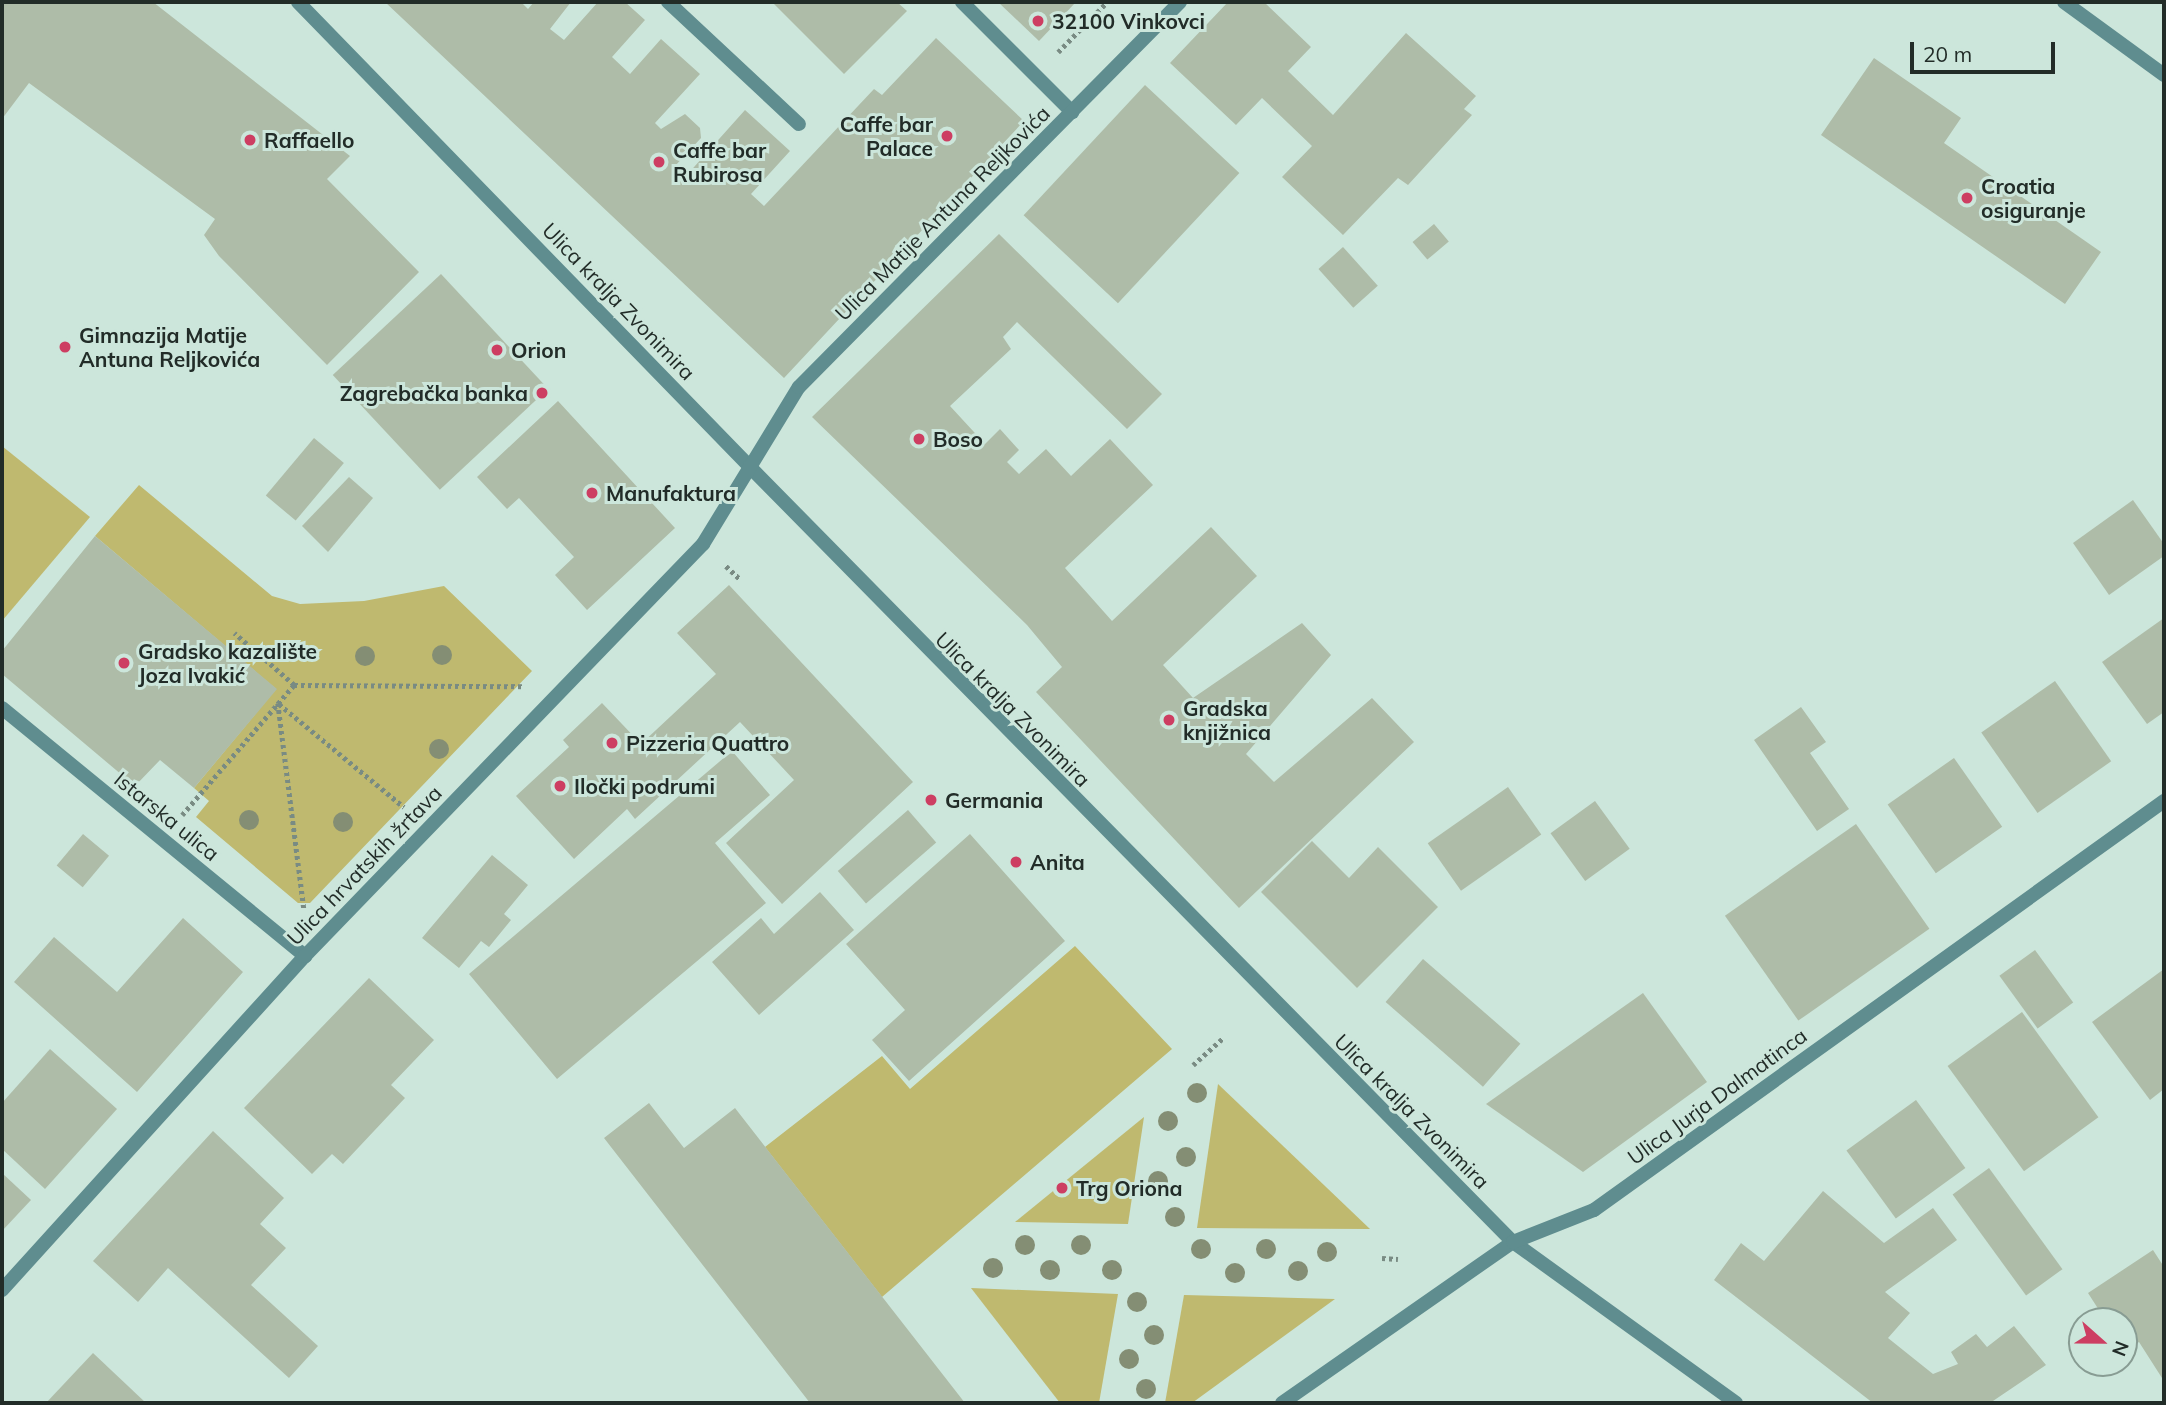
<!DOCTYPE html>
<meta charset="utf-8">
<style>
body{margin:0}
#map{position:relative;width:2166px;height:1405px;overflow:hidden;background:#cce6db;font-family:Mulish,sans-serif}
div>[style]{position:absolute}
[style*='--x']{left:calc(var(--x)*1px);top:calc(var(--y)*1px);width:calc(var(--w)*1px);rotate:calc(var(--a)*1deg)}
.green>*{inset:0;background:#bfb96f}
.building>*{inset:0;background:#aebca8;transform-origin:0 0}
.path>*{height:4.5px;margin-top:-2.25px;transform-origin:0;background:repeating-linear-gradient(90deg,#798b83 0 3.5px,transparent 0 7px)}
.service>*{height:14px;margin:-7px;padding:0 7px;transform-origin:7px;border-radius:7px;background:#5f8d8f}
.pedestrian>*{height:14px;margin:-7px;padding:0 7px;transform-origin:7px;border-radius:7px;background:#5f8d8f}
.minor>*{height:14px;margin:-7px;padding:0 7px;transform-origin:7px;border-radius:7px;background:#5f8d8f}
.trees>*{width:20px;height:20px;margin:-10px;border-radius:50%;background:#848e74}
.dots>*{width:19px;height:19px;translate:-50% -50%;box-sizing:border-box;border:4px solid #cce6db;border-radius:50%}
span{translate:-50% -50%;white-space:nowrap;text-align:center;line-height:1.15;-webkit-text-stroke:6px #cce6db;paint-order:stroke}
.poi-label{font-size:21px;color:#222c28;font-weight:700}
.left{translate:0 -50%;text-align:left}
.right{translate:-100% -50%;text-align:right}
.street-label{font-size:21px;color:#222c28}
.frame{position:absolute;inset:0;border:4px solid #222c28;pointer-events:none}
.north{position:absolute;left:2068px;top:1307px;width:70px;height:70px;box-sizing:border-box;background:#cce6db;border:2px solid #889c93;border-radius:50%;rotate:111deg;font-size:19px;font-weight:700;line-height:28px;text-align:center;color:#222c28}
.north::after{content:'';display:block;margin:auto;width:24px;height:32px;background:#cd3e62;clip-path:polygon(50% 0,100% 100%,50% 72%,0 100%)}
.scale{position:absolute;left:1910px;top:42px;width:145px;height:32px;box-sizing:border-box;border:4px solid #222c28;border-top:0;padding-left:9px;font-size:21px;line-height:24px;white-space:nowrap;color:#222c28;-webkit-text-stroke:5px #cce6db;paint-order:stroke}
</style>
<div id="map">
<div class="green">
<div style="clip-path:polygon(2px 446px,90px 517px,2px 621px)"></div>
<div style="clip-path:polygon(139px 485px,272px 596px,300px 604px,364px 601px,444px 586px,532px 671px,310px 903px,298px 903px,196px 817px,209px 801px,194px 788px,276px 689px,95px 536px)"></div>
<div style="clip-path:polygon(1075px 946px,1172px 1049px,882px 1297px,765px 1147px,882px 1056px,910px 1089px)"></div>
<div style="clip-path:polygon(1218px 1084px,1370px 1229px,1197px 1228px)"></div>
<div style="clip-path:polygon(1144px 1117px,1128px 1224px,1015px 1222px)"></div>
<div style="clip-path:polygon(971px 1288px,1118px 1294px,1099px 1403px,1060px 1403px)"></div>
<div style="clip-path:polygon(1184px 1295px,1335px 1299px,1192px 1403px,1165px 1403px)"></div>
</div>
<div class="building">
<div style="clip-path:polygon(2px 2px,153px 2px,350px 156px,327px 179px,419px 272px,327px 365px,219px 256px,204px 235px,215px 219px,29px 83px,2px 119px)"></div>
<div style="clip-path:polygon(385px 2px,521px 2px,528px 9px,534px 2px,571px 2px,550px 29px,564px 40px,598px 2px,625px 2px,645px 20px,612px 57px,630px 74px,661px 39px,700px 74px,655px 123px,661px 129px,685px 114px,700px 128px,701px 138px,675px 166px,686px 176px,745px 110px,790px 151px,751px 194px,764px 206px,874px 89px,882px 95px,936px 38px,1024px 121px,784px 378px)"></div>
<div style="clip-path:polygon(772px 2px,897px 2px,907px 11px,844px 74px)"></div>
<div style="clip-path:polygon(998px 2px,1076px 2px,1039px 41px)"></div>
<div style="clip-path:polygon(1228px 2px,1264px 2px,1311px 47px,1288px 71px,1333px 115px,1406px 33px,1476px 96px,1464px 109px,1472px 115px,1408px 185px,1398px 178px,1343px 235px,1282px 177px,1312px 146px,1262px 98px,1236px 125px,1170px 63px)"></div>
<div style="clip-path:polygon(1874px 58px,1961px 118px,1944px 143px,2101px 252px,2065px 304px,1821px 135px)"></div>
<div style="left:1145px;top:85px;width:129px;height:178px;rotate:43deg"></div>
<div style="left:1434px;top:224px;width:23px;height:28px;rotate:50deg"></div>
<div style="clip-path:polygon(999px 234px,1162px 394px,1127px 429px,1017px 322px,1003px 337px,1011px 349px,950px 406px,985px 444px,1000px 429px,1019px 450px,1007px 462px,1019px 474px,1046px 449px,1071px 476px,1110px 439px,1153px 485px,1065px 568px,1112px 621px,1211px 527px,1257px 576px,1163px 665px,1193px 698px,1302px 623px,1331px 655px,1246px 754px,1274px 782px,1372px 698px,1414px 742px,1239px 908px,1036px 692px,1062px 667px,1027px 625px,812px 417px)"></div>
<div style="left:1343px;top:247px;width:52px;height:33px;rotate:48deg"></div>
<div style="left:441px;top:274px;width:157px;height:148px;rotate:47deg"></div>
<div style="clip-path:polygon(558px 401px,675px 528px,587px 610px,555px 575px,574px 557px,519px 498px,507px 509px,477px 477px)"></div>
<div style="left:314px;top:438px;width:39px;height:75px;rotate:40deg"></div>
<div style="clip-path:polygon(349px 477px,373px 498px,328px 552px,302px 526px)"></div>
<div style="clip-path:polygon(2133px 500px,2164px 544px,2164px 556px,2109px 595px,2073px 543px)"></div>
<div style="clip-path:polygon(95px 536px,277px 689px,194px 788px,160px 760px,135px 786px,2px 674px,2px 651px)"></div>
<div style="clip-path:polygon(729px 585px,913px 782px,782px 904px,726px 843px,794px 780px,740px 722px,635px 819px,627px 809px,574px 859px,516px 796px,569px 747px,563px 740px,602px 703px,641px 744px,716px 674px,677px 633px)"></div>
<div style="clip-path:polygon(2164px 618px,2164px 712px,2147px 724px,2102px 662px)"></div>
<div style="left:2055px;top:681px;width:98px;height:90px;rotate:55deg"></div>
<div style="clip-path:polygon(1801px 707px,1826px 742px,1810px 753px,1849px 809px,1817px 831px,1754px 740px)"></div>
<div style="clip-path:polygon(732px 751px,770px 795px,715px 843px,766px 903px,557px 1079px,469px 974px)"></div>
<div style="left:1954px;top:758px;width:84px;height:81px;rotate:55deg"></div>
<div style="left:1508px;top:787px;width:58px;height:98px;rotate:55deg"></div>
<div style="left:1595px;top:801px;width:59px;height:55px;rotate:54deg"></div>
<div style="left:908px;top:810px;width:43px;height:93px;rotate:49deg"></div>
<div style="left:1856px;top:824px;width:128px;height:160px;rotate:55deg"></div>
<div style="left:83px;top:834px;width:34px;height:41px;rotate:40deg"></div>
<div style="clip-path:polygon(970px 834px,1065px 941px,909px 1081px,872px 1040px,905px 1010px,846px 944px)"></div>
<div style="clip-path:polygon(1312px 841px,1349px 878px,1378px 847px,1438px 907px,1357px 988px,1261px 892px)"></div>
<div style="clip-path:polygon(492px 855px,528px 885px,504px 914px,511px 920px,489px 947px,481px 941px,459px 968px,422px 938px)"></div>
<div style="clip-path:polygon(820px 892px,854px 930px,759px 1015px,712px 962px,761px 918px,774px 934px)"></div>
<div style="clip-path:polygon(183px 918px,243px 972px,137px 1092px,14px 982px,54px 937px,117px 992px)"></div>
<div style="left:2035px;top:950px;width:65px;height:44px;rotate:54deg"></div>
<div style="left:1423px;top:959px;width:129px;height:57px;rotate:41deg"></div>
<div style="clip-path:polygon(2164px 969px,2164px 1089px,2150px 1100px,2092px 1022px)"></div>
<div style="clip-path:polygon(369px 978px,434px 1040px,391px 1085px,405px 1098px,343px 1164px,332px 1154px,312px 1174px,244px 1108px)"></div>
<div style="clip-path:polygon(1643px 993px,1707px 1082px,1583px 1172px,1486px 1104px)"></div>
<div style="left:2022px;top:1012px;width:130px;height:92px;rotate:54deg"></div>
<div style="clip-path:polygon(50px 1049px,117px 1109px,45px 1189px,2px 1149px,2px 1103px)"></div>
<div style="left:1916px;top:1100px;width:84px;height:86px;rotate:54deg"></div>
<div style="clip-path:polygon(649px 1103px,684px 1148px,735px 1108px,965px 1403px,810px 1403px,604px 1138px)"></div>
<div style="clip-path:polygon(213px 1131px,284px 1198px,260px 1224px,286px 1248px,251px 1285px,318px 1346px,289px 1378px,168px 1268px,138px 1302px,93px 1261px)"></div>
<div style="left:1989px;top:1168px;width:125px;height:45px;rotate:54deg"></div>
<div style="clip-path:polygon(2px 1173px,31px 1200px,2px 1231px)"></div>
<div style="clip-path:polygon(1823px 1191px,1884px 1243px,1933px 1208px,1957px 1240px,1885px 1292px,1910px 1313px,1888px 1338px,1933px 1374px,1958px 1364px,1951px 1352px,1976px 1334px,1987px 1347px,2014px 1326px,2046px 1365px,1990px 1403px,1873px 1403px,1714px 1280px,1741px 1243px,1764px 1261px)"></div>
<div style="clip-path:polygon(2153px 1250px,2164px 1267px,2162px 1378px,2139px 1342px,2124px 1352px,2124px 1321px,2106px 1321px,2088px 1293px)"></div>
<div style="clip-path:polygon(93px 1353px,146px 1403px,46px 1403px)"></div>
<div style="clip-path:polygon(2084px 1363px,2107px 1363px,2090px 1374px)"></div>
</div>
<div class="path">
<div style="--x:1058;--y:52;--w:70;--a:-45.6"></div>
<div style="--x:726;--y:566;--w:19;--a:43"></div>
<div style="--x:294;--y:685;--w:228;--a:0.3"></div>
<div style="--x:278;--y:703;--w:208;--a:82.8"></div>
<div style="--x:279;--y:704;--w:162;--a:39.5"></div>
<div style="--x:182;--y:815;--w:172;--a:-49.3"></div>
<div style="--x:294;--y:685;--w:79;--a:-139.1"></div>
<div style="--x:1193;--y:1065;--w:39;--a:-42"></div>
<div style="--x:1382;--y:1258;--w:16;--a:4"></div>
</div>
<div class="service">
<div style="--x:668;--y:2;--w:179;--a:43"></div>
<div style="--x:962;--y:2;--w:156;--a:45"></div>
</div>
<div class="pedestrian">
<div style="--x:298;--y:2;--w:647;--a:45.81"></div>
</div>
<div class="minor">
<div style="--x:2064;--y:2;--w:124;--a:36.1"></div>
<div style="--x:749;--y:466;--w:1089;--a:45.45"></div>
<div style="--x:1513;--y:1242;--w:275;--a:35.8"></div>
<div style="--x:2;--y:708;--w:392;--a:39.3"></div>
<div style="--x:2;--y:1290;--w:451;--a:-47.8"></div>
<div style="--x:305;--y:956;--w:573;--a:-45.99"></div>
<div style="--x:703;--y:544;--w:184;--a:-58.6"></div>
<div style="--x:799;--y:387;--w:542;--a:-45.3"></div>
<div style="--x:1282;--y:1403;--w:282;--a:-34.9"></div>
<div style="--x:1513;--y:1242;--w:87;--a:-21.6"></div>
<div style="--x:1594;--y:1210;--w:702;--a:-35.66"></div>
</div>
<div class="trees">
<div style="left:442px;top:655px"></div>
<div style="left:365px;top:656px"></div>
<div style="left:439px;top:749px"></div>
<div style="left:249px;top:820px"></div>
<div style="left:343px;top:822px"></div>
<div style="left:1197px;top:1093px"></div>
<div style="left:1168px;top:1121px"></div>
<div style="left:1186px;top:1157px"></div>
<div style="left:1158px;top:1181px"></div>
<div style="left:1175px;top:1217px"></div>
<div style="left:1025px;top:1245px"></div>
<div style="left:1081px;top:1245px"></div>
<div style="left:1201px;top:1249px"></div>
<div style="left:1266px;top:1249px"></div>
<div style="left:1327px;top:1252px"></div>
<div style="left:993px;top:1268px"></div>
<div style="left:1050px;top:1270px"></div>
<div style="left:1112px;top:1270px"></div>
<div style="left:1298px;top:1271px"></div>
<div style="left:1235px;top:1273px"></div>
<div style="left:1137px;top:1302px"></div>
<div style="left:1154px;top:1335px"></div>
<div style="left:1129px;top:1359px"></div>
<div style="left:1146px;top:1389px"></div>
</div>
<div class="dots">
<div style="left:1038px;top:21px;background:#cd3e62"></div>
<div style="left:947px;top:136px;background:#cd3e62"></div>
<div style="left:250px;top:140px;background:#cd3e62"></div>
<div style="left:659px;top:162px;background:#cd3e62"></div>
<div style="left:1967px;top:198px;background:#cd3e62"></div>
<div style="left:65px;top:347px;background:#cd3e62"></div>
<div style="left:497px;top:350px;background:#cd3e62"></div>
<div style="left:542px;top:393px;background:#cd3e62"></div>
<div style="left:919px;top:439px;background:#cd3e62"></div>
<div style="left:592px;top:493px;background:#cd3e62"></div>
<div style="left:124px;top:663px;background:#cd3e62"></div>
<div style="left:1169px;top:720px;background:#cd3e62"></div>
<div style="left:612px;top:743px;background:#cd3e62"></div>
<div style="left:560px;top:786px;background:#cd3e62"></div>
<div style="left:931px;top:800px;background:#cd3e62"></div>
<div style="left:1016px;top:862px;background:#cd3e62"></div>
<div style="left:1062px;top:1188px;background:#cd3e62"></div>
</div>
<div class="poi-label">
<span class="left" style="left:1052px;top:21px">32100 Vinkovci</span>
<span class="right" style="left:933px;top:136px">Caffe bar<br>Palace</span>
<span class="left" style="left:264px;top:140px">Raffaello</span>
<span class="left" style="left:673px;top:162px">Caffe bar<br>Rubirosa</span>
<span class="left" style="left:1981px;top:198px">Croatia<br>osiguranje</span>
<span class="left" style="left:79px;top:347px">Gimnazija Matije<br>Antuna Reljkovića</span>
<span class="left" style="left:511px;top:350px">Orion</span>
<span class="right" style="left:528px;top:393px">Zagrebačka banka</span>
<span class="left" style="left:933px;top:439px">Boso</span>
<span class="left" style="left:606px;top:493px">Manufaktura</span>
<span class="left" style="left:138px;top:663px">Gradsko kazalište<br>Joza Ivakić</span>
<span class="left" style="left:1183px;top:720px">Gradska<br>knjižnica</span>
<span class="left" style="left:626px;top:743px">Pizzeria Quattro</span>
<span class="left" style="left:574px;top:786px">Iločki podrumi</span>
<span class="left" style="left:945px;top:800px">Germania</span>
<span class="left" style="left:1030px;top:862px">Anita</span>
<span class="left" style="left:1076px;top:1188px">Trg Oriona</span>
</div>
<div class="street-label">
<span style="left:942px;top:213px;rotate:-45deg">Ulica Matije Antuna Reljkovića</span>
<span style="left:619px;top:301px;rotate:46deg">Ulica kralja Zvonimira</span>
<span style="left:1013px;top:709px;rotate:45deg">Ulica kralja Zvonimira</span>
<span style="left:167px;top:816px;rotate:39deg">Istarska ulica</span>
<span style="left:364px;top:865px;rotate:-46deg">Ulica hrvatskih žrtava</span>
<span style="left:1717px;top:1096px;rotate:-36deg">Ulica Jurja Dalmatinca</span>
<span style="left:1412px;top:1111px;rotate:45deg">Ulica kralja Zvonimira</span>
</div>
<div class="frame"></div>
<div class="north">N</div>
<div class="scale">20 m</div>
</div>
